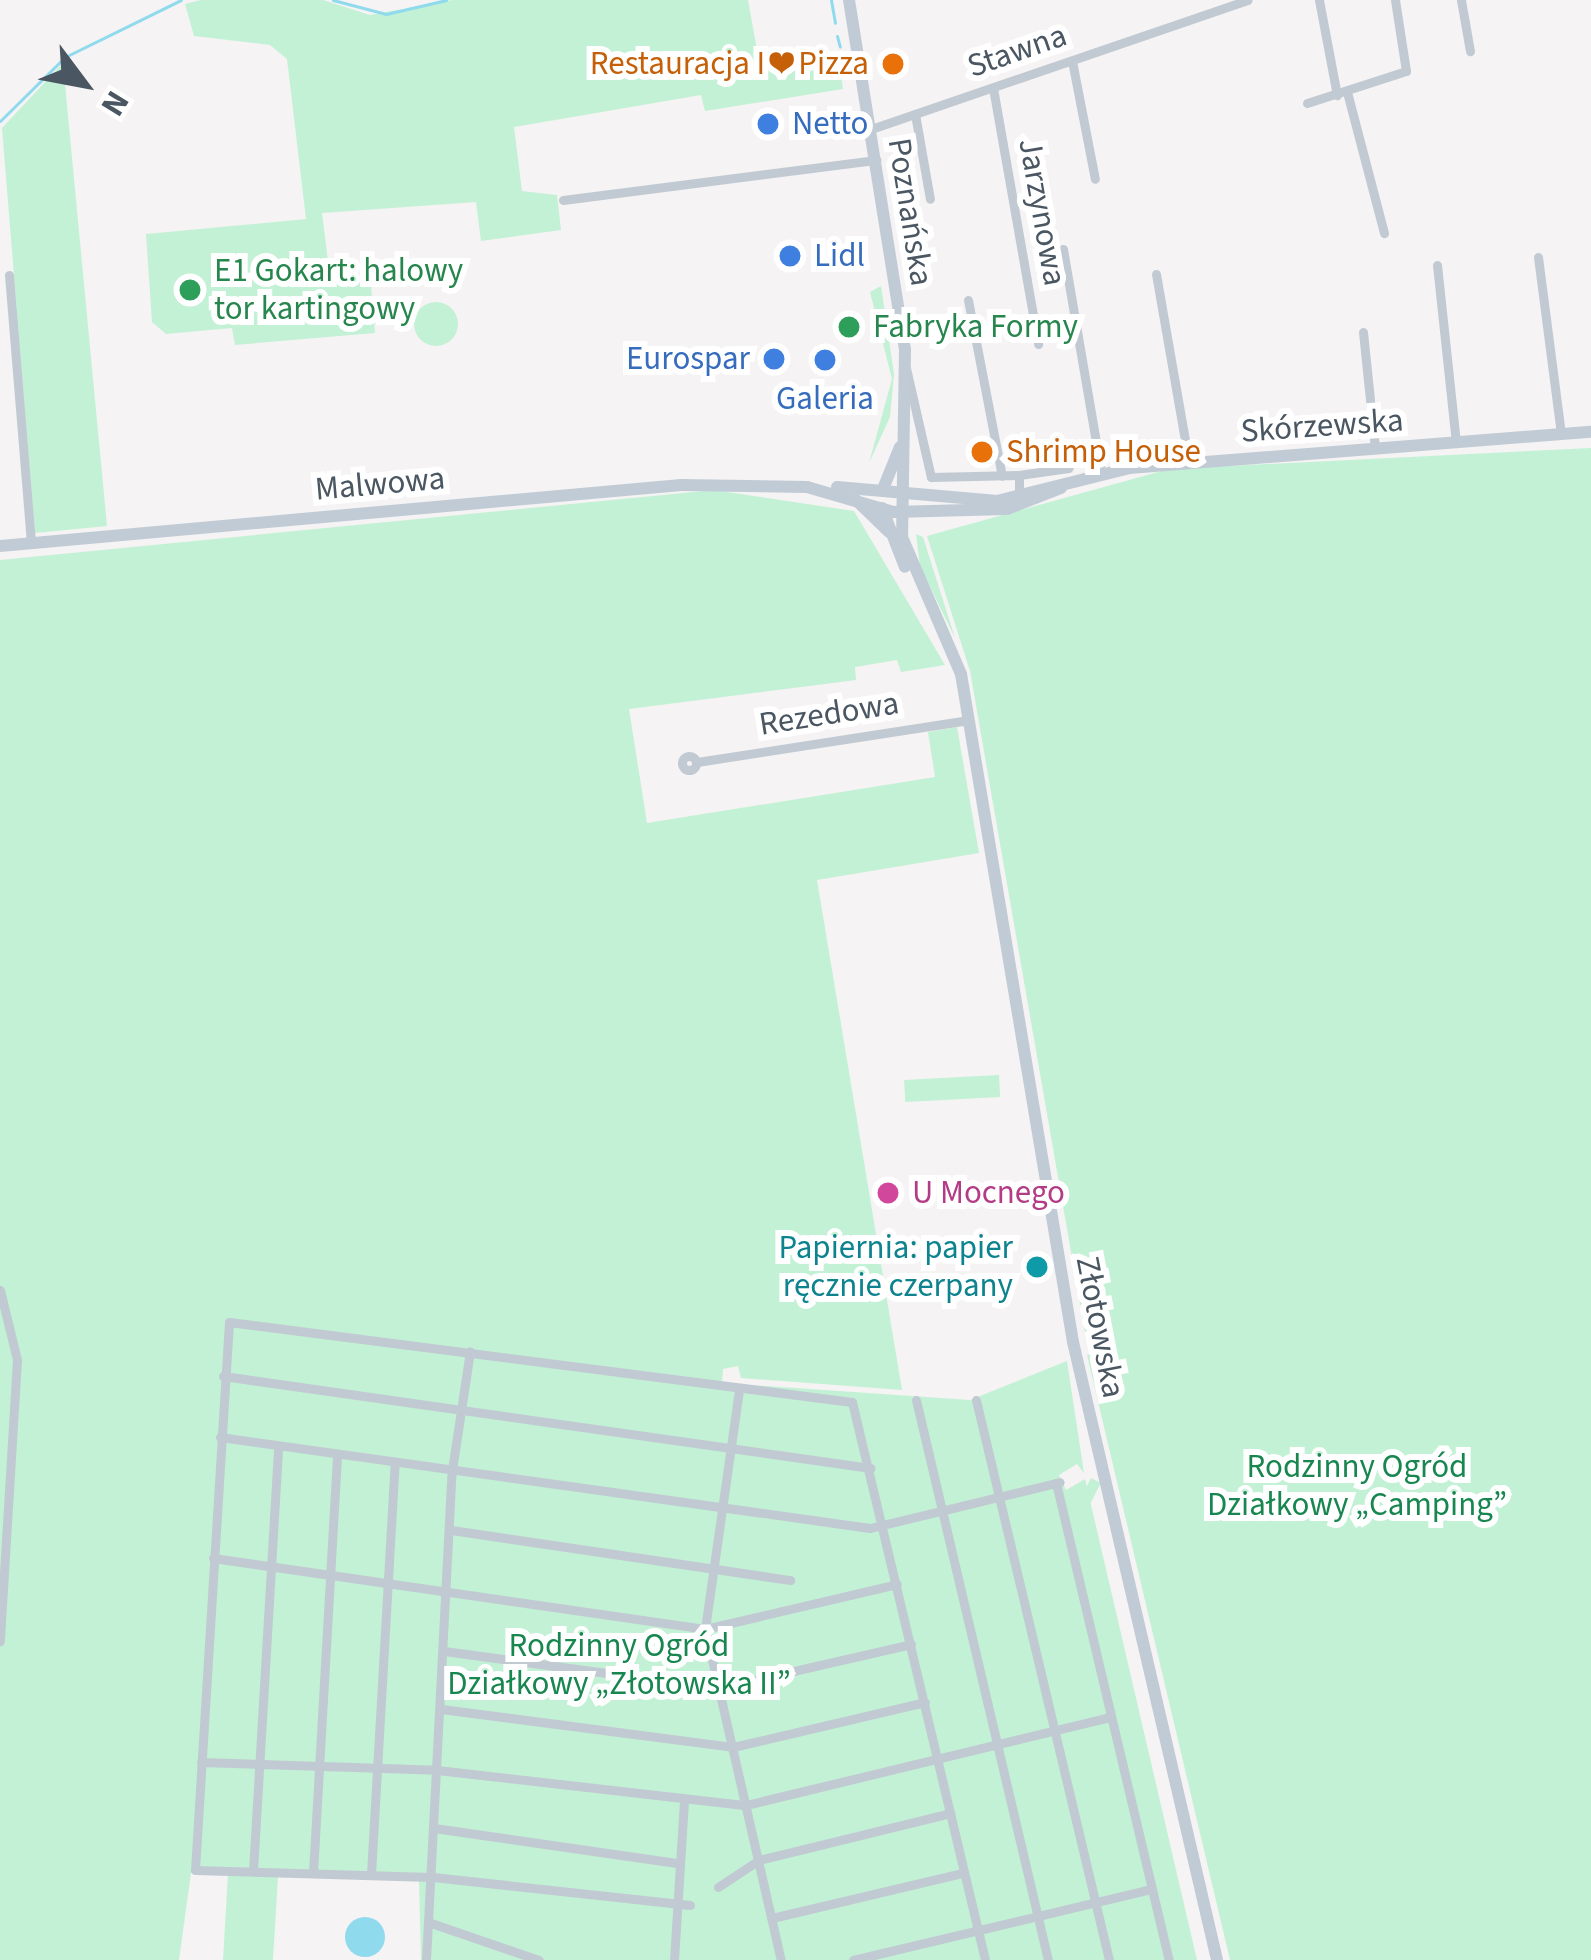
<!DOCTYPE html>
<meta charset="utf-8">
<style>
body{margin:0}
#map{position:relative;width:1591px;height:1960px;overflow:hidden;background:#f5f3f3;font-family:"Source Sans 3",sans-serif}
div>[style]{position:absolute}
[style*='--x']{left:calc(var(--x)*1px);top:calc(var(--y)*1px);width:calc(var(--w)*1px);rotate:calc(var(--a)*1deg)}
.green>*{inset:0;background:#c3f1d5;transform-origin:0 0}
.round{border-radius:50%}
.water>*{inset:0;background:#90daee}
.stream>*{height:3px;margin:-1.5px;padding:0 1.5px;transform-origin:1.5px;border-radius:1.5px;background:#90daee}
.street>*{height:9px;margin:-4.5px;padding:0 4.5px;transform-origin:4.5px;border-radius:4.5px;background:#c1cad2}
.street>.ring{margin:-4.5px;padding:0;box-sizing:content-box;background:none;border:9px solid #c1cad2;border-radius:50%}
.secondary>*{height:12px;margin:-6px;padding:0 6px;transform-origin:6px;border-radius:6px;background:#c1cbd6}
.dots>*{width:33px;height:33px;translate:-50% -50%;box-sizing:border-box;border:6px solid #fff;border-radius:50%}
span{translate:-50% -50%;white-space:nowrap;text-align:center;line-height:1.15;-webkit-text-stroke:12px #fff;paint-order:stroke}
.street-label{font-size:33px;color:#4a5661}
.food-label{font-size:33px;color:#c56008}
.right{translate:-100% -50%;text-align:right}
.left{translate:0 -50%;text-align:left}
.shop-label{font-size:33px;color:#366cbe}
.leisure-label{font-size:33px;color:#27864d}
.hotel-label{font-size:33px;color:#b23c85}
.culture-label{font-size:33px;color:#0d838f}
.park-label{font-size:33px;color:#17864f}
.north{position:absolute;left:24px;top:24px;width:120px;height:120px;-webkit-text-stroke:9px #fff;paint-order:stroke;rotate:122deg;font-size:33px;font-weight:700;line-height:48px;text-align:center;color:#4a5661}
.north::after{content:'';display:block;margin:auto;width:42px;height:54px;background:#4a5661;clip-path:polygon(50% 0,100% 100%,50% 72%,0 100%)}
</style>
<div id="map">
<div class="green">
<div style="clip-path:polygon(201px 0,323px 0,370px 15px,453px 0,748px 0,759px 61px,837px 51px,843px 89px,705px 111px,701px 95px,514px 127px,522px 191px,557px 195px,561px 230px,481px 241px,476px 202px,322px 213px,330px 277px,370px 274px,375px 333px,235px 345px,232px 328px,166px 334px,152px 322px,146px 234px,306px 219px,287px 59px,270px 45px,194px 36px,185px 4px)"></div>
<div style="clip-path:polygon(63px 63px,107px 526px,35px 533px,2px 128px)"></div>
<div style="clip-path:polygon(881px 286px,894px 374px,890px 417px,869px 463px,892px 379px,870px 292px)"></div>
<div class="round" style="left:414px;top:302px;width:44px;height:44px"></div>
<div style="clip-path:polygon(1591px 448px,1591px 1960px,1230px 1960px,1087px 1355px,1103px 1349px,1100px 1335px,1086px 1338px,970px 671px,927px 536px,1169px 469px)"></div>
<div style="clip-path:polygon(714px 490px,854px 511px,945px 665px,901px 672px,897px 660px,855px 667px,856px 680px,629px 709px,647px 823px,935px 777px,928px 732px,957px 727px,979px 853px,817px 880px,902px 1390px,741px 1378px,738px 1366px,723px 1369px,722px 1383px,970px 1400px,1067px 1361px,1084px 1473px,1077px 1464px,1059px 1475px,1066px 1490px,1085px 1479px,1197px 1960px,421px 1960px,419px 1880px,278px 1876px,273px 1960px,223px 1960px,228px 1874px,191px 1873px,179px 1960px,0 1960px,0 560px)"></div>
<div style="clip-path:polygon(916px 534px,923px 537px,955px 638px,920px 566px)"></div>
<div style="left:999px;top:1075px;width:22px;height:95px;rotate:87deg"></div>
<div style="left:1091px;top:1478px;width:11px;height:495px;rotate:27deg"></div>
</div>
<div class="water">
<div class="round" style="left:345px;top:1917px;width:40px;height:40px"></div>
</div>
<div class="stream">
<div style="--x:333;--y:0;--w:55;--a:14.8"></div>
<div style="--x:386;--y:14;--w:62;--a:-13.1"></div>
<div style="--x:831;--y:0;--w:23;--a:80"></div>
<div style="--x:837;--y:36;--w:11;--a:75"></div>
<div style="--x:0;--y:121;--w:91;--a:-44.6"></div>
<div style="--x:65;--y:57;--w:129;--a:-26.2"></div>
</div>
<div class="street">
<div style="--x:1319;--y:0;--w:97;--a:79.3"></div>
<div style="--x:1461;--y:0;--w:52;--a:80"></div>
<div style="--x:1072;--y:61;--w:120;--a:79"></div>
<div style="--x:993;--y:88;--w:260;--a:80"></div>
<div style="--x:1347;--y:92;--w:146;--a:75.3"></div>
<div style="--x:1307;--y:103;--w:104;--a:-17.9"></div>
<div style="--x:1406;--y:71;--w:72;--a:-98.8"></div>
<div style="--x:915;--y:114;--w:86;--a:80"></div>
<div style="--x:871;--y:129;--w:398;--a:-18.9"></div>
<div style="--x:563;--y:200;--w:316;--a:-7.3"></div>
<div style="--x:1063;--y:249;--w:226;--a:80.3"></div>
<div style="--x:1538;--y:257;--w:179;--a:82.6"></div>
<div style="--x:1437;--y:265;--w:179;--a:83.9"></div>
<div style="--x:1156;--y:274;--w:192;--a:80.1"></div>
<div style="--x:9;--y:275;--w:269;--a:85.3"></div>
<div style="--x:968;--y:300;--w:179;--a:79.1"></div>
<div style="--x:1363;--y:332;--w:118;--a:84.1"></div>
<div style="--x:906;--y:368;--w:112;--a:77.1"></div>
<div style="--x:931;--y:477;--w:88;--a:-1.3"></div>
<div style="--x:1019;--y:496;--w:21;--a:-90"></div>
<div style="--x:1019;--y:475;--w:50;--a:-8"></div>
<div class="ring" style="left:682px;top:756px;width:5px;height:5px"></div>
<div style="--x:697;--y:762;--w:275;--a:-8.8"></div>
<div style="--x:0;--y:1290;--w:72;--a:76.3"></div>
<div style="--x:17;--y:1360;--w:282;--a:93.5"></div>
<div style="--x:223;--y:1376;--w:654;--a:8.09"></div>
<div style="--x:739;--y:1390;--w:241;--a:98.1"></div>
<div style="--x:705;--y:1629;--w:340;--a:77.1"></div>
<div style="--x:916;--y:1400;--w:575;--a:76.74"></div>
<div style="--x:976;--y:1400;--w:576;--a:76.64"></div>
<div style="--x:220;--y:1437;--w:656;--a:7.97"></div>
<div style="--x:870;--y:1528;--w:195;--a:-13.6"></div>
<div style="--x:1056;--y:1483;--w:490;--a:76.7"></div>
<div style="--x:451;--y:1530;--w:343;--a:8.4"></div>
<div style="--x:213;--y:1558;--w:497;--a:8.2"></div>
<div style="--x:705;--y:1629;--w:197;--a:-13.2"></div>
<div style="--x:444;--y:1651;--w:277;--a:7.7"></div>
<div style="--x:719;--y:1688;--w:197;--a:-12.9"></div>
<div style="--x:441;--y:1709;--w:294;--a:7.4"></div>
<div style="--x:733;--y:1747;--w:197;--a:-13.2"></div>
<div style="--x:201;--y:1762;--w:236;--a:1.9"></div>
<div style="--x:437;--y:1770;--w:311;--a:6.5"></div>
<div style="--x:746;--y:1805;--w:375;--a:-13.6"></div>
<div style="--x:434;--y:1828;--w:245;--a:8.2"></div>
<div style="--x:253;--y:1871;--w:426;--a:-86.6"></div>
<div style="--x:313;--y:1873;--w:419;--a:-86.7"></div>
<div style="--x:371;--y:1874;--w:413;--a:-86.7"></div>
<div style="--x:718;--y:1887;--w:49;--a:-33.4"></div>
<div style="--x:759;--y:1860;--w:197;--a:-13.8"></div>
<div style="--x:690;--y:1905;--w:261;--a:-173.8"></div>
<div style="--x:431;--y:1877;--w:236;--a:-178.3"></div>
<div style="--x:195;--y:1870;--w:549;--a:-86.45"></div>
<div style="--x:229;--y:1322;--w:628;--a:7.32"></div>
<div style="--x:852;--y:1402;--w:574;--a:76.59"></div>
<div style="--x:772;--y:1918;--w:196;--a:-13.3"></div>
<div style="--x:428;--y:1922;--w:117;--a:18.9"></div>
<div style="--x:426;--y:1960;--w:491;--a:-87"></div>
<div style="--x:452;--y:1470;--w:120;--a:-81.4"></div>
<div style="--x:674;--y:1960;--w:157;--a:-86.4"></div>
<div style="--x:853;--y:1960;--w:307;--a:-13.4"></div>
</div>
<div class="secondary">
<div style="--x:849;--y:0;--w:354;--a:80.9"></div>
<div style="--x:905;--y:350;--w:187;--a:90.9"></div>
<div style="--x:902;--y:537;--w:149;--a:66.7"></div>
<div style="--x:961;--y:674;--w:677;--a:80.48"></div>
<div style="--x:1073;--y:1342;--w:635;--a:76.88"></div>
<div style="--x:837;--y:487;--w:161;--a:5"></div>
<div style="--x:997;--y:501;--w:136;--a:-14"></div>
<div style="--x:1129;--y:468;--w:463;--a:-4.5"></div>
<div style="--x:883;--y:489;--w:45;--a:-68"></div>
<div style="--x:856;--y:500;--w:46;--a:44.1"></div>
<div style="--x:882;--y:508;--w:63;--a:68.7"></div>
<div style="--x:0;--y:546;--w:684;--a:-5.12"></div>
<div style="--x:681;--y:485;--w:126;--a:0.9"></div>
<div style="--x:807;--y:487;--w:90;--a:16.2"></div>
<div style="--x:893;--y:512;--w:114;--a:-1.5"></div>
<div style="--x:1007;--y:509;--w:58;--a:-21.3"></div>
</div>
<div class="dots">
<div style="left:893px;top:64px;background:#e8710a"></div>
<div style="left:768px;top:124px;background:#3f7fe0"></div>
<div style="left:790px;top:256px;background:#3f7fe0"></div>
<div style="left:190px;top:290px;background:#2e9e5b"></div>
<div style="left:849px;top:327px;background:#2e9e5b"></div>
<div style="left:774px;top:359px;background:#3f7fe0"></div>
<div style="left:825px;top:360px;background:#3f7fe0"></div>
<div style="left:982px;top:452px;background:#e8710a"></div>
<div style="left:888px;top:1193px;background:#d1479c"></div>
<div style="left:1037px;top:1267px;background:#0f9aa8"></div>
</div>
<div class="street-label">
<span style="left:1017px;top:51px;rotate:-19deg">Stawna</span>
<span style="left:910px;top:212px;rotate:81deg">Poznańska</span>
<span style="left:1042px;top:212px;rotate:80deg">Jarzynowa</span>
<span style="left:1322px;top:426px;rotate:-4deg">Skórzewska</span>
<span style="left:380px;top:484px;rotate:-5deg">Malwowa</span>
<span style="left:829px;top:714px;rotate:-9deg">Rezedowa</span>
<span style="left:1100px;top:1327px;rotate:79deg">Złotowska</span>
</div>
<div class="food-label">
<span class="right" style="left:869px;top:64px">Restauracja I ❤ Pizza</span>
<span class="left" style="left:1006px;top:452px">Shrimp House</span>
</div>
<div class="shop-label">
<span class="left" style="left:792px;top:124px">Netto</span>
<span class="left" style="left:814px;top:256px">Lidl</span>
<span class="right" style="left:750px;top:359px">Eurospar</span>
<span style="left:825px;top:399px">Galeria</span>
</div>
<div class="leisure-label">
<span class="left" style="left:214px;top:290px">E1 Gokart: halowy<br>tor kartingowy</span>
<span class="left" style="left:873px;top:327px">Fabryka Formy</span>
</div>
<div class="hotel-label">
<span class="left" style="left:912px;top:1193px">U Mocnego</span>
</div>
<div class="culture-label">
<span class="right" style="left:1013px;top:1267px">Papiernia: papier<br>ręcznie czerpany</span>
</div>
<div class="park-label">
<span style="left:1357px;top:1486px">Rodzinny Ogród<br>Działkowy „Camping”</span>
<span style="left:619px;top:1665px">Rodzinny Ogród<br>Działkowy „Złotowska II”</span>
</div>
<div class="north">N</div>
</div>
